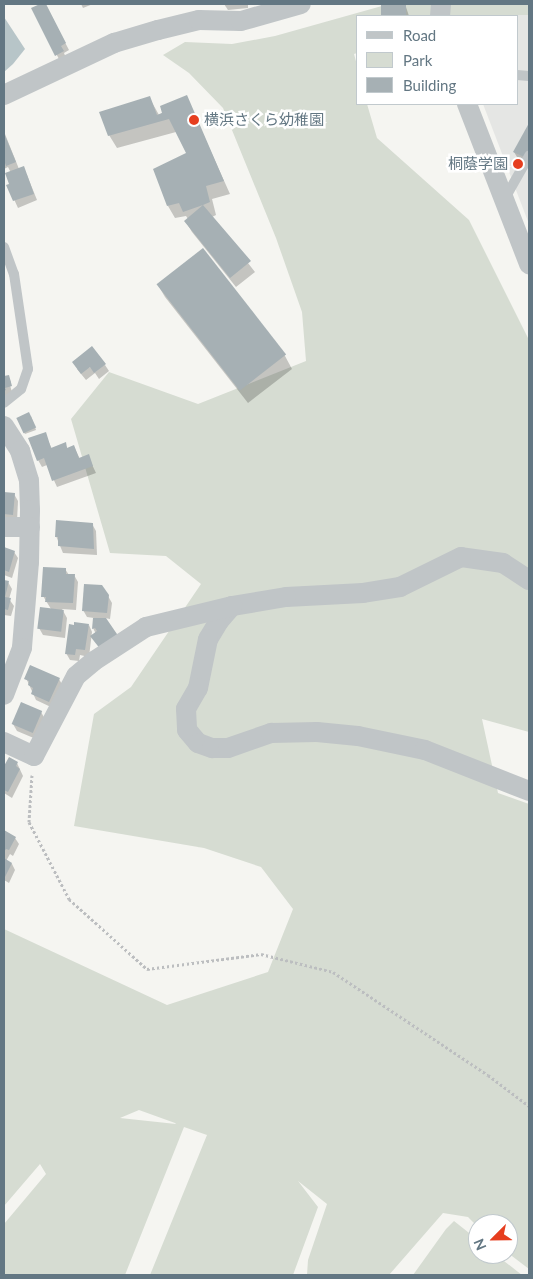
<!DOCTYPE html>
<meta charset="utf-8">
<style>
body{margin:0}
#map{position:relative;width:533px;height:1279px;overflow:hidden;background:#f5f5f1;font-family:Lato,"Noto Sans JP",sans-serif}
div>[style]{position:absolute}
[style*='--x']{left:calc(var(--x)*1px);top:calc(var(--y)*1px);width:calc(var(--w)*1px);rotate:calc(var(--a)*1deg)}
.built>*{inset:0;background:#e5e6e4}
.green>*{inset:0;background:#d6dcd2}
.water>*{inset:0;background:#b7c5c8}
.shadow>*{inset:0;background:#0003}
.building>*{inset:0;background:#a6b0b4;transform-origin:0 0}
.path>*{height:3px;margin-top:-1.5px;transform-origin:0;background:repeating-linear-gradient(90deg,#bcbec0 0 2.5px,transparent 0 5px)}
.service>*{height:10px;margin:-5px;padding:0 5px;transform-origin:5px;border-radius:5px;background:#c0c5c7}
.minor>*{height:20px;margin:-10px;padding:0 10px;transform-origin:10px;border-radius:10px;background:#c0c5c7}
.dots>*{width:14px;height:14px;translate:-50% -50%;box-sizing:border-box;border:2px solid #fff;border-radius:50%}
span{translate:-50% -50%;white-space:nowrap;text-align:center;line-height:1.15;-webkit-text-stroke:5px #fff;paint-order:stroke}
.poi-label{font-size:15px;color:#637783}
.left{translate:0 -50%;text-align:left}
.right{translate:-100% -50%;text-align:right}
.frame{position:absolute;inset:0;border:5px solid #637783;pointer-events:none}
.legend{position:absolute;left:356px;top:15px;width:162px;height:90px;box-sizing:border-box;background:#fff;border:1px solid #c1c9cd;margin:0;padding:6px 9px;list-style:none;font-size:15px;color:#637783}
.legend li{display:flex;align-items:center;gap:10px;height:25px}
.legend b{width:25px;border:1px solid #c1c9cd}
.north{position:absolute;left:468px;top:1214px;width:50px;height:50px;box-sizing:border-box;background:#fff;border:1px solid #c1c9cd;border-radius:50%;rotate:247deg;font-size:14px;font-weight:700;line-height:20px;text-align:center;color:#637783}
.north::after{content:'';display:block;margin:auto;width:18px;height:22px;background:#e63e1f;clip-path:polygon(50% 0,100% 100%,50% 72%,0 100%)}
</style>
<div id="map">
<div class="built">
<div style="clip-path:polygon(462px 4px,529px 4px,529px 224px,483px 104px,517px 104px,517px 16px,461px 16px)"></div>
</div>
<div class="green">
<div style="clip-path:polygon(evenodd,389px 4px,529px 4px,529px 15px,357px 16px,357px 53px,354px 54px,357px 65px,357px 104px,367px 104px,377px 138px,469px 220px,529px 340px,529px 732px,482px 719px,498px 793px,529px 804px,529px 1269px,508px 1253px,508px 1224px,478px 1224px,478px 1227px,468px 1217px,443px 1213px,389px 1275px,307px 1275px,308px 1260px,327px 1204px,298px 1181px,318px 1207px,293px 1275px,150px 1275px,207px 1135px,184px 1127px,125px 1275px,4px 1275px,4px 1224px,46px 1174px,40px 1164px,4px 1206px,4px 929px,167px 1005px,268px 972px,293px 909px,261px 867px,204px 848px,74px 826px,94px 714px,131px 687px,201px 584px,166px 556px,110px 553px,71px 419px,109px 372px,198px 404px,306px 361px,302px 312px,276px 238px,223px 108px,189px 73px,163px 55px,185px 42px,232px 44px,275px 36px,389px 4px,139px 1110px,175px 1123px,176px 1124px,120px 1118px,139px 1110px)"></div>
<div style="clip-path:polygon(454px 1221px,478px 1240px,478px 1254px,495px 1254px,522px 1275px,413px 1275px,446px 1229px)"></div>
</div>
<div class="water">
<div style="clip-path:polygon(4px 17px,25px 49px,13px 64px,4px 72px)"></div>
</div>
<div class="shadow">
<div style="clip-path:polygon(42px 4px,45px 4px,69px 50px,64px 53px,66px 58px,60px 61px,33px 9px)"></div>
<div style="clip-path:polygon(81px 4px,93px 4px,83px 8px)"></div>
<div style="clip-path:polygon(224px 4px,248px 4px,248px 8px,228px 10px)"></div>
<div style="clip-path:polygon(405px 4px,409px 16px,383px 16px,383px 6px)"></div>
<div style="clip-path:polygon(186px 96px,230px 194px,212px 199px,216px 215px,212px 217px,255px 272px,236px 287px,192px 232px,186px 222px,188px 219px,186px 216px,175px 218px,168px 206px,187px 154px,176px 132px,117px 148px,109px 135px,149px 97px,159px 115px)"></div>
<div style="clip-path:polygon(529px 125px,529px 166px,520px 162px,514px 152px)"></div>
<div style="clip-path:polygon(5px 134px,19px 169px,27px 175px,37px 200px,18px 208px,8px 186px,11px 185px,11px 173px,8px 167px,4px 169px)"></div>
<div style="clip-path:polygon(202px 250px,285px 356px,292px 369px,248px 403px,165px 297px,158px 285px)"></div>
<div style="clip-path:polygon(105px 365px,109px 371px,99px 379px,95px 373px,86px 380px,77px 369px)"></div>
<div style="clip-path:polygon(4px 376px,8px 376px,11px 382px,9px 382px,12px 392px,4px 399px)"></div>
<div style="clip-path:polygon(31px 416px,36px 430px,25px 434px,23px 431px)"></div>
<div style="clip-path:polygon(45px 434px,52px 449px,65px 444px,68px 449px,74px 447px,80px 459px,88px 456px,96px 473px,57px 487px,47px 465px,42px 467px,38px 460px)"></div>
<div style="clip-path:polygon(4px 493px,14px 494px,18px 501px,17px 521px,4px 520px)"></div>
<div style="clip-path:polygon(92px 524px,96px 531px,97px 555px,63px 553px,56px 536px)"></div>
<div style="clip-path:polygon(4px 549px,14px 552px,18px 558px,12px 578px,4px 575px)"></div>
<div style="clip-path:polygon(65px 569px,69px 575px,74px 575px,78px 582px,76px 610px,62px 609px,67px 618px,65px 638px,43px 635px,39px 628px,51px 609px,43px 596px)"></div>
<div style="clip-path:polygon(4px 581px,8px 582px,12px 589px,9px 599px,14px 606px,11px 616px,4px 615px)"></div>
<div style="clip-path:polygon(108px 596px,112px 603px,110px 619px,105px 618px,96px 634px,93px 628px,94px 618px,87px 617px,83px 610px)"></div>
<div style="clip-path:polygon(89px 625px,92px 632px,89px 657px,80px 655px,79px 661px,70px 660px,66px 653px)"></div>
<div style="clip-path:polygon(26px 678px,59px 679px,63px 686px,53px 708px,36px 700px)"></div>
<div style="clip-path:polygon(41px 712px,45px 719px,36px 739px,17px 731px,13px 724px)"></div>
<div style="clip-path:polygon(17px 763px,23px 776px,12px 798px,4px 793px,4px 767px)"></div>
<div style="clip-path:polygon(4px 832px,15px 838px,19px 844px,13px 856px,10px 854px,6px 861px,12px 864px,15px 870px,9px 883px,4px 880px)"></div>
</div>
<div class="building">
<div style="clip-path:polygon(40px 4px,46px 4px,66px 43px,61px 46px,64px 51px,55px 56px,31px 8px)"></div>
<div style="left:381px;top:4px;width:25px;height:12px"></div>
<div style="clip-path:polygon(187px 95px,224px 181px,206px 186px,210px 202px,203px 205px,251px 261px,230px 278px,184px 221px,203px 205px,183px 212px,179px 203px,167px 206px,153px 169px,186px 153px,169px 119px,108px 136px,99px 112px,150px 96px,157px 115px,162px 113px,160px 106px)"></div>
<div style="clip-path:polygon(529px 123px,529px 159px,513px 152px)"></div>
<div style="clip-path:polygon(4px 133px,16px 162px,6px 166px,4px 160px)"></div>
<div style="clip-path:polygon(24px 166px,34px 194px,13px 201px,6px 185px,9px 184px,5px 173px)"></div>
<div style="left:203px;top:248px;width:135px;height:59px;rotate:52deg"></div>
<div style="clip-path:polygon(92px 346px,106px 364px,94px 373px,90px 367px,81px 374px,72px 362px)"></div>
<div style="clip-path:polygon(9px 375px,12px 386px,5px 388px,6px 390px,4px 391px,4px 376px)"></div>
<div style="left:29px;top:412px;width:17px;height:14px;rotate:65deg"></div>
<div style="clip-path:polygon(46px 432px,51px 448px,66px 442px,67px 448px,74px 445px,79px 458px,89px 454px,93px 466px,52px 481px,44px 458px,37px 461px,28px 438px)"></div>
<div style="clip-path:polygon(4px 492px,15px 493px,13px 515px,4px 514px)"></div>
<div style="clip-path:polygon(56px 520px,93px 523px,94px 549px,58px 546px,58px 537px,55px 537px)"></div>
<div style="clip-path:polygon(4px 547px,15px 551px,9px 572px,4px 570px)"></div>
<div style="clip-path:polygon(43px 567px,66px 568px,66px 574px,75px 574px,73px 603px,45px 602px,46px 597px,41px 597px)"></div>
<div style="clip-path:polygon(4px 580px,9px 581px,5px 597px,11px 598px,8px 610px,4px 609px)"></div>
<div style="clip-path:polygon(84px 584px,102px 585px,109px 595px,107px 613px,82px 611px)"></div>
<div style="left:40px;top:607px;width:24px;height:22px;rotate:7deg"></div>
<div style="clip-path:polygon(93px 618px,106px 618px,119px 637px,101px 650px,90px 636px,97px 631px,95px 628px,92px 629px)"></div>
<div style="clip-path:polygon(74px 622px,89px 624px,85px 650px,76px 649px,75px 655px,65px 654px,69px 624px,74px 625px)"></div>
<div style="clip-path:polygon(30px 665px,60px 678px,49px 702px,31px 694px,33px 688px,28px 685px,29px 681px,24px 679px)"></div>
<div style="left:21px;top:702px;width:23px;height:24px;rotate:23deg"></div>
<div style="clip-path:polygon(9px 757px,18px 762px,16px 766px,20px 769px,8px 792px,4px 790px,4px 766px)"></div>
<div style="clip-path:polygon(4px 830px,16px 837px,9px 850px,6px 849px,4px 852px)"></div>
<div style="clip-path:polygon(4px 858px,12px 863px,5px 877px,4px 876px)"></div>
</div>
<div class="path">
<div style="--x:32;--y:775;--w:47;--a:93.7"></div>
<div style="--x:29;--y:822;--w:87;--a:62.5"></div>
<div style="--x:69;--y:899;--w:105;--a:41.9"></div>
<div style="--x:147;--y:969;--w:115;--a:-7.5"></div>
<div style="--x:261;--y:954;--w:74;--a:14"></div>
<div style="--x:333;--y:972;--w:186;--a:33.6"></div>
<div style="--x:488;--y:1075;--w:51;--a:37.1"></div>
</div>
<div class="service">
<div style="--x:517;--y:75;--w:12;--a:5"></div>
<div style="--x:504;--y:200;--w:51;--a:-60.4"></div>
<div style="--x:4;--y:247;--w:29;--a:70"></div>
<div style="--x:14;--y:274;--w:96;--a:81.6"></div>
<div style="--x:28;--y:369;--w:21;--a:109"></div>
<div style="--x:21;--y:389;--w:22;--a:141"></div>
</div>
<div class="minor">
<div style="--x:440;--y:16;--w:12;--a:-85"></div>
<div style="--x:4;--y:95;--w:122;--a:-25.3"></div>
<div style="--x:114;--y:43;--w:46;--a:-16.5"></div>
<div style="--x:158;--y:30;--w:42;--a:-13.7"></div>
<div style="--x:199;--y:20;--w:42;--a:1.4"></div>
<div style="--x:241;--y:21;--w:62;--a:-15.8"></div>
<div style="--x:467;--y:104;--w:172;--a:68.8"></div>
<div style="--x:4;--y:426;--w:30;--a:57"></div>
<div style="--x:20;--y:451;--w:31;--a:73"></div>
<div style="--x:29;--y:481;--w:29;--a:88"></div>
<div style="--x:30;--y:510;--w:52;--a:91.1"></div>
<div style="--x:29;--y:562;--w:86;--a:94.7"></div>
<div style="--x:22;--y:648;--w:50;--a:111"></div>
<div style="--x:4;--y:527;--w:26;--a:0"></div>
<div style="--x:529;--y:580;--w:31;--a:-147"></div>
<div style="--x:503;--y:563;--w:42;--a:-171.9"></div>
<div style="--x:461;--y:557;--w:68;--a:153.8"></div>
<div style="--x:400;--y:587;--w:37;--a:171"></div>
<div style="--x:363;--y:593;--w:77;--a:177"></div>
<div style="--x:286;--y:597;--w:55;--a:170.5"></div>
<div style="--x:232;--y:606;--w:20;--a:131"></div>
<div style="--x:219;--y:621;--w:21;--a:121"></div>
<div style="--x:208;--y:639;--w:50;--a:101.5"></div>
<div style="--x:198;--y:688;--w:24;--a:120"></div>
<div style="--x:186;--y:709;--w:21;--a:87"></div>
<div style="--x:187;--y:730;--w:17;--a:50"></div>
<div style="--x:198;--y:743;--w:15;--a:20"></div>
<div style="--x:212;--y:748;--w:16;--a:0"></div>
<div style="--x:228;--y:748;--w:46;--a:-19.2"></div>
<div style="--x:271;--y:733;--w:46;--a:-1.2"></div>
<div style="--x:317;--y:732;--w:41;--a:5.6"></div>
<div style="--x:358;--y:736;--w:68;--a:11.8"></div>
<div style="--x:425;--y:750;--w:112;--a:21.5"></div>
<div style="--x:4;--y:742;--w:33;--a:25"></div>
<div style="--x:34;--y:756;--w:90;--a:-62.3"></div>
<div style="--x:76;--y:676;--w:23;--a:-40"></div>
<div style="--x:94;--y:661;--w:62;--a:-33.2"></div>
<div style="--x:146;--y:627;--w:89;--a:-13.7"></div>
</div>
<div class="dots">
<div style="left:194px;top:120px;background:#e63e1f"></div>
<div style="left:518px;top:164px;background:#e63e1f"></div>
</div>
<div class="poi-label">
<span class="left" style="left:204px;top:120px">横浜さくら幼稚園</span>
<span class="right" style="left:508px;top:164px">桐蔭学園</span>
</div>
<div class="frame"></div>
<ul class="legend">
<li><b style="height:6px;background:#c0c5c7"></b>Road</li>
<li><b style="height:14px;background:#d6dcd2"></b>Park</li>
<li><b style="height:14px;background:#a6b0b4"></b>Building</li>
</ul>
<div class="north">N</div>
</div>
